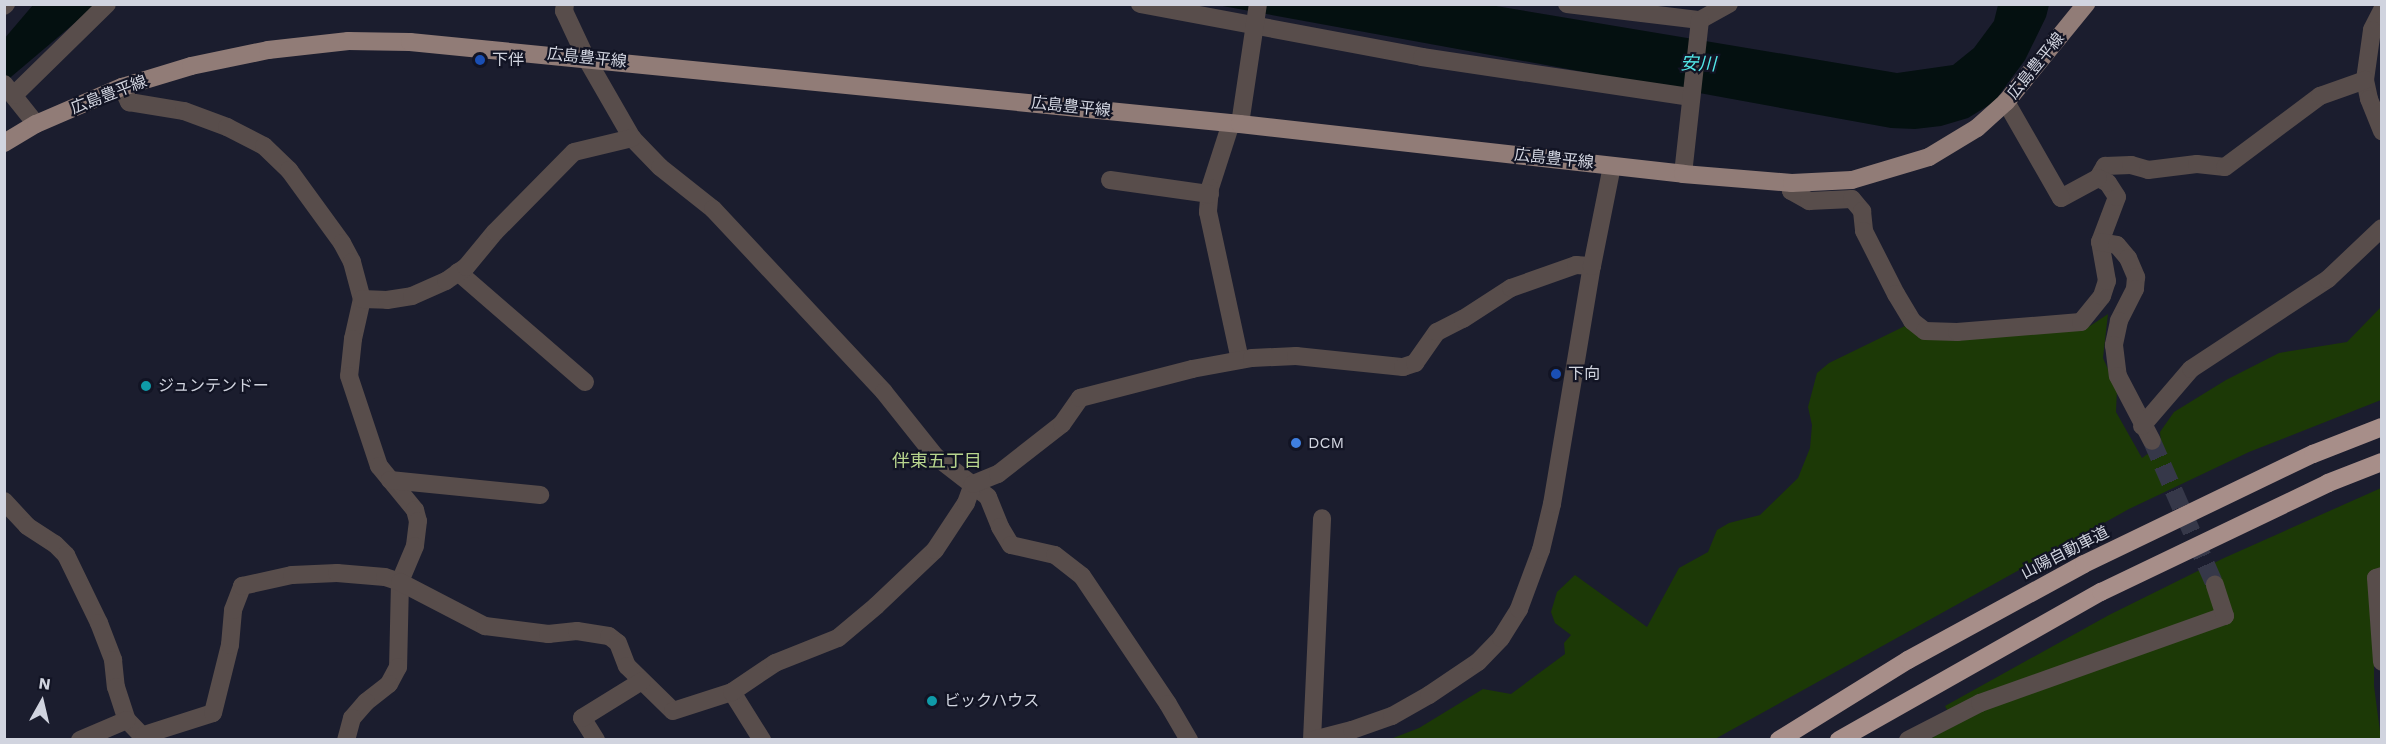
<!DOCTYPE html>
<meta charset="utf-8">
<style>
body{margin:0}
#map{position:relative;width:2386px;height:744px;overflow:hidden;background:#1b1d2e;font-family:"Work Sans","Noto Sans JP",sans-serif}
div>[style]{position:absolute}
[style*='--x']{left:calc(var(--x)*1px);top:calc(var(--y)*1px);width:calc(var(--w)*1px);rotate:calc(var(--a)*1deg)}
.green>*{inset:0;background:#1c3906}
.water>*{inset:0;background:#041010}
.minor-tunnel>*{height:18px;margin-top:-9px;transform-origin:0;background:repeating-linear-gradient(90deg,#363849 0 18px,transparent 0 27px)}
.minor>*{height:18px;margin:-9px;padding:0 9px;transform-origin:9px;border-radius:9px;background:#584d4b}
.major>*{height:18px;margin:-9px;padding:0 9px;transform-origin:9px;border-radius:9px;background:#917c77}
.highway>*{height:18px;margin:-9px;padding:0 9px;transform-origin:9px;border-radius:9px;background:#a78e89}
.dots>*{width:16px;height:16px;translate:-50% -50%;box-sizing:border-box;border:3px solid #121424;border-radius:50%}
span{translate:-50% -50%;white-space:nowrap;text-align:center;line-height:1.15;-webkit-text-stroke:4.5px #121424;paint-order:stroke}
.street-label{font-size:16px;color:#d1d4df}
.poi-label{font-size:16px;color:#d1d4df}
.left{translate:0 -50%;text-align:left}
.water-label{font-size:18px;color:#53e9e9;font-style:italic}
.neighbourhood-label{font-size:18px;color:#b8d58d}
.frame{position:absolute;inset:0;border:6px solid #d1d4df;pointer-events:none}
.north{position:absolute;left:12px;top:672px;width:60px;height:60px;-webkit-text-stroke:4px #121424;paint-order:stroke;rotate:8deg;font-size:16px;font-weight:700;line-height:24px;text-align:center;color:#d1d4df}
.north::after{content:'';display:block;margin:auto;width:21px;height:27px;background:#d1d4df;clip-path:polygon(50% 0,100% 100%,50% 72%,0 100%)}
</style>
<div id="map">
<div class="green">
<div style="clip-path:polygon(2381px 307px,2381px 400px,2249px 452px,2129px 509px,1715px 739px,1388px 740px,1419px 728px,1483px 689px,1511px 694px,1565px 654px,1564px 643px,1571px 635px,1555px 623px,1551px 612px,1557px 592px,1575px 575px,1647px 627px,1679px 568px,1708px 552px,1717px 530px,1729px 523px,1760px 515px,1798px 478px,1810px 448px,1812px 425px,1808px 407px,1817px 373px,1829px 363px,1907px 325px,2087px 328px,2108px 314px,2103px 358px,2117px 389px,2116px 412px,2142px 458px,2161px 444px,2160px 432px,2174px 412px,2226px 380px,2279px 353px,2347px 342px)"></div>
<div style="clip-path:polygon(2381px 488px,2381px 570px,2374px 573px,2374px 686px,2381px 739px,1928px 740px,1955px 725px,1945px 706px,2109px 615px,2224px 558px)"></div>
</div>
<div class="water">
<div style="clip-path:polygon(33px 5px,96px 5px,5px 82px,4px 39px)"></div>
<div style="clip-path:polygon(1217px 5px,1490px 5px,1897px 73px,1953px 65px,1974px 48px,1994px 21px,1998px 5px,2049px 5px,2046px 17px,2025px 60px,1994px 102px,1968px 118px,1941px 126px,1915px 129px,1891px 128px)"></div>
</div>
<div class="minor-tunnel">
<div style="--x:2152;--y:441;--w:157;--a:66.4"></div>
</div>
<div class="minor">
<div style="--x:565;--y:4;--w:7;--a:98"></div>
<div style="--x:564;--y:11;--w:52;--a:64.9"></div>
<div style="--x:586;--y:58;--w:92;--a:60.1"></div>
<div style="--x:632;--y:138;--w:40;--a:46"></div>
<div style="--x:660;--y:167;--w:68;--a:38.4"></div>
<div style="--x:713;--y:209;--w:250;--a:46.9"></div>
<div style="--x:884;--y:392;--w:82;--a:51.4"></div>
<div style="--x:935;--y:456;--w:67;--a:37.7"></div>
<div style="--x:988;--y:497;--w:32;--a:68"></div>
<div style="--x:1000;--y:527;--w:21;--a:59"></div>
<div style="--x:1011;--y:545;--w:45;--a:12.8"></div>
<div style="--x:1055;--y:555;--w:34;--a:38"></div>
<div style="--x:1082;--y:576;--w:154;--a:56.1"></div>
<div style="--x:1168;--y:704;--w:42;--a:59.7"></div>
<div style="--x:1140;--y:4;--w:287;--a:10.6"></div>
<div style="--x:1422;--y:57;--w:272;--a:8.5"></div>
<div style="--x:1567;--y:4;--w:134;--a:6.9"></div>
<div style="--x:1700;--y:20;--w:33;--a:-29"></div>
<div style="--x:4;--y:6;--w:3;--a:-45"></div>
<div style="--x:2382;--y:10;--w:22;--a:117"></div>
<div style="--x:2372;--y:30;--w:50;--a:98"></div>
<div style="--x:2365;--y:80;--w:19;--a:78"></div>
<div style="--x:2369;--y:99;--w:35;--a:68"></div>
<div style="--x:4;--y:84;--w:51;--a:51.3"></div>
<div style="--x:122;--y:87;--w:17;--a:65"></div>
<div style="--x:129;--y:102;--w:56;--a:9.3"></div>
<div style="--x:184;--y:111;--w:46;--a:20.4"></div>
<div style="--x:227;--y:127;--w:42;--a:27.2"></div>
<div style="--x:264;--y:146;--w:35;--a:44"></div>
<div style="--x:289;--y:170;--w:90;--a:54"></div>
<div style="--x:342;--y:243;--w:21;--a:62"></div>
<div style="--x:352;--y:262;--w:38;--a:75"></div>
<div style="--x:362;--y:299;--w:41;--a:102.7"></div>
<div style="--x:353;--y:339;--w:37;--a:96"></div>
<div style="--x:349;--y:376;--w:95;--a:71.6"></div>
<div style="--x:379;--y:466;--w:57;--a:50.7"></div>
<div style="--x:415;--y:510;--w:11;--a:75"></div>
<div style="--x:418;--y:521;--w:25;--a:97"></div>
<div style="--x:415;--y:546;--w:39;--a:113"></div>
<div style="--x:400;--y:582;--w:85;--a:91.3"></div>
<div style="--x:398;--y:667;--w:19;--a:118"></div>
<div style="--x:389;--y:684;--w:29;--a:142"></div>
<div style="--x:366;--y:702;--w:21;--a:131"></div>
<div style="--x:352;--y:718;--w:23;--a:105"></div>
<div style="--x:14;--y:95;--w:130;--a:-44.4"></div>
<div style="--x:1231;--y:123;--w:68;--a:107.9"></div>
<div style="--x:1210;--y:188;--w:24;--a:95"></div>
<div style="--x:1208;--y:212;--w:151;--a:77.8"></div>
<div style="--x:1240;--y:124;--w:121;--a:-81.5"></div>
<div style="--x:1683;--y:174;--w:155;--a:-83.7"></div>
<div style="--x:2098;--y:178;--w:14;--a:-60"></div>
<div style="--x:2105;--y:166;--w:26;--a:-2"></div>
<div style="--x:2131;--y:165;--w:18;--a:16"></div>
<div style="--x:2148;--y:170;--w:49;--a:-7"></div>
<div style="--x:2197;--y:164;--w:28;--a:6"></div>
<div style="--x:2225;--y:167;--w:119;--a:-36.8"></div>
<div style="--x:2320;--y:96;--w:48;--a:-19.6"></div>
<div style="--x:1110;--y:180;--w:101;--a:8"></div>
<div style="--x:1792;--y:183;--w:8;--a:97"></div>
<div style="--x:1791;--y:191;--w:21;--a:29"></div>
<div style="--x:1809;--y:201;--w:43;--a:-2.7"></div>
<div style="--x:1852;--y:199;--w:16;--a:50"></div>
<div style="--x:1862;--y:211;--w:20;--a:84"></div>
<div style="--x:1864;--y:231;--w:71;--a:63.1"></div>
<div style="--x:1896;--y:294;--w:31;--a:59"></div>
<div style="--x:1912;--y:321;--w:16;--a:38"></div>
<div style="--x:1925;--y:331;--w:32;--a:2"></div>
<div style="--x:1957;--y:332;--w:124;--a:-4.6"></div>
<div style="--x:2081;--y:322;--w:33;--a:-51"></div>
<div style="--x:2102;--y:296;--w:16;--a:-72"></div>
<div style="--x:2107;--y:281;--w:40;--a:-100"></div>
<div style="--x:2100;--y:242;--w:48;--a:-69.3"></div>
<div style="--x:2117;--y:197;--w:17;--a:-123"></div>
<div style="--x:2108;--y:183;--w:11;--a:-153"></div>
<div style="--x:2098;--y:178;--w:42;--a:151.6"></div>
<div style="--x:2061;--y:198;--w:111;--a:-119.8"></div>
<div style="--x:2100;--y:242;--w:17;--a:10"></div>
<div style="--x:2117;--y:245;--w:17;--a:50"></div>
<div style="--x:2128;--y:258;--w:21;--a:67"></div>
<div style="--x:2136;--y:277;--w:12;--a:95"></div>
<div style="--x:2135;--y:289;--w:36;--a:117"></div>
<div style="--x:2119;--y:321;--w:25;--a:102"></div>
<div style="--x:2114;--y:345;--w:31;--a:83"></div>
<div style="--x:2118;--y:376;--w:73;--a:62.4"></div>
<div style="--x:458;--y:272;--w:168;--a:40.9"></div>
<div style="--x:362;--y:299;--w:25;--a:2"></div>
<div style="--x:387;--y:300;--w:25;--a:-9"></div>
<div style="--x:412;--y:296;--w:37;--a:-24"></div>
<div style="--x:446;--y:281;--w:24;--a:-35"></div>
<div style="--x:466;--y:267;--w:45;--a:-50.4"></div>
<div style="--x:495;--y:232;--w:112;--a:-45.4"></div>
<div style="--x:574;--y:152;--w:60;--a:-13.6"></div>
<div style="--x:2142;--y:426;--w:75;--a:-49.3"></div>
<div style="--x:2191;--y:369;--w:164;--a:-33.3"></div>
<div style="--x:2328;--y:279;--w:74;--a:-43.4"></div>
<div style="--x:390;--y:480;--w:151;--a:5.7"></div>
<div style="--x:4;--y:501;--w:34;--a:47"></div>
<div style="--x:27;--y:526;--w:33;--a:33"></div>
<div style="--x:55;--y:544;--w:16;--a:45"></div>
<div style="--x:66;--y:555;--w:76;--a:64.1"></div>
<div style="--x:99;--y:623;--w:40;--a:69"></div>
<div style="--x:113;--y:660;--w:27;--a:84"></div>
<div style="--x:116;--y:687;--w:35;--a:72"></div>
<div style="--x:127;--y:720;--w:28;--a:46"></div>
<div style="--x:2382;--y:576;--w:6;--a:162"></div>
<div style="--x:2376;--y:578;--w:84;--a:85.9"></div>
<div style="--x:732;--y:692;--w:57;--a:58"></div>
<div style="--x:144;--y:735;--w:72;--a:-17.7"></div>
<div style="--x:213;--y:713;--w:70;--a:-76"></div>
<div style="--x:230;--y:645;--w:35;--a:-85"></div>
<div style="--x:233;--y:610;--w:26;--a:-69"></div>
<div style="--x:242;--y:586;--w:51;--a:-12.4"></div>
<div style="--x:292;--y:575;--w:45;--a:-2.5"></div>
<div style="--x:337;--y:573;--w:48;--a:4.8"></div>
<div style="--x:385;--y:577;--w:16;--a:18"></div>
<div style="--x:400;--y:582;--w:96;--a:27.4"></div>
<div style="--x:485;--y:626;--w:64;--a:7.2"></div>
<div style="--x:548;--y:634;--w:29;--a:-6"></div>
<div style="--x:577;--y:631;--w:32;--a:9"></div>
<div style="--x:609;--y:636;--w:11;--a:38"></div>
<div style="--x:618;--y:643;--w:25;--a:69"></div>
<div style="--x:627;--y:666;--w:64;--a:44.4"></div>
<div style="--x:673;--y:711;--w:62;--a:-17.9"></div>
<div style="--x:732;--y:692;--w:52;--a:-34"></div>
<div style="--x:775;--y:663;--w:68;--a:-21.6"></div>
<div style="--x:838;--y:638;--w:50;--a:-40.1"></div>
<div style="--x:876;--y:606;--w:81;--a:-43.5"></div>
<div style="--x:935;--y:550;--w:56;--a:-56.6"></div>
<div style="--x:966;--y:503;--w:20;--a:-70"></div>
<div style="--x:973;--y:484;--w:27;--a:-22"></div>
<div style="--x:998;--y:474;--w:81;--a:-38"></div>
<div style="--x:1062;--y:424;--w:32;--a:-55"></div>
<div style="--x:1080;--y:398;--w:116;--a:-14.5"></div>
<div style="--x:1192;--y:369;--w:61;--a:-10.4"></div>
<div style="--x:1252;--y:358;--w:44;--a:-2.6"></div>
<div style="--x:1296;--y:356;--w:108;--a:5.9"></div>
<div style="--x:1403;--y:367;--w:13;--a:-18"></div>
<div style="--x:1415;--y:363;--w:38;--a:-55"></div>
<div style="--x:1437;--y:332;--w:29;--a:-27"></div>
<div style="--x:1463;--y:319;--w:57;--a:-32.9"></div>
<div style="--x:1511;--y:288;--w:69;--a:-19.5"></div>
<div style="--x:1576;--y:265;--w:16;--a:4"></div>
<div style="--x:80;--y:740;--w:51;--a:-23.1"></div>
<div style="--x:596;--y:740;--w:26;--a:-122"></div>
<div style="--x:582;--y:718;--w:70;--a:-31.7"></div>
<div style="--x:1312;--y:740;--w:222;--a:-87.4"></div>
<div style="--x:1313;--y:740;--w:40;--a:-14.4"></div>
<div style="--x:1352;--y:730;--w:42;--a:-19.3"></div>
<div style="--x:1392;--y:716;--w:43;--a:-29.6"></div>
<div style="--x:1429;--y:695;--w:59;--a:-34"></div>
<div style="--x:1478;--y:662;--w:33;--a:-46"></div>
<div style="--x:1501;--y:638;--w:34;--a:-58"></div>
<div style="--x:1519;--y:609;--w:63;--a:-69.6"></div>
<div style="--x:1541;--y:550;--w:47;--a:-76.6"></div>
<div style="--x:1552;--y:504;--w:241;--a:-80.5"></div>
<div style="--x:1592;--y:266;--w:102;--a:-78.7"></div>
<div style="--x:1908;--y:740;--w:81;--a:-27.2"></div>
<div style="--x:1980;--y:703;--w:260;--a:-19.6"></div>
<div style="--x:2225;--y:616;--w:33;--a:-108"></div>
</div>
<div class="major">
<div style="--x:4;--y:143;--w:37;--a:-31"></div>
<div style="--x:36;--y:124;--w:94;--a:-23.3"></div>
<div style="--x:122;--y:87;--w:72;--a:-16.9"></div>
<div style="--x:191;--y:66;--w:79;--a:-11.7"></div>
<div style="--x:268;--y:50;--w:81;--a:-6.4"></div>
<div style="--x:348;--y:41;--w:62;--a:0.9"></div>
<div style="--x:410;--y:42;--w:834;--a:5.64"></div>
<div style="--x:1240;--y:124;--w:446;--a:6.4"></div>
<div style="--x:1683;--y:174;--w:109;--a:4.7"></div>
<div style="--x:1792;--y:183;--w:60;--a:-2.9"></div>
<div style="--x:1852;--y:180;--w:80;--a:-16.6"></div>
<div style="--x:1929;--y:157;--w:56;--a:-31.1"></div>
<div style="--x:1977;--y:128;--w:39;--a:-42"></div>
<div style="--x:2006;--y:102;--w:127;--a:-50.8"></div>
</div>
<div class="highway">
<div style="--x:1779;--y:740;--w:152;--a:-31.8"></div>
<div style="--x:1908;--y:660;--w:200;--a:-28.6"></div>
<div style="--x:2084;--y:564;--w:254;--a:-25.7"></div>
<div style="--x:2313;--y:454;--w:74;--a:-21.4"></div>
<div style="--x:1839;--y:740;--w:301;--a:-29.5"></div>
<div style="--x:2101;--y:592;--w:252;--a:-25.6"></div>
<div style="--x:2328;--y:483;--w:58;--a:-21.3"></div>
</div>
<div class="dots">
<div style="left:480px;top:60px;background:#1a4fb4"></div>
<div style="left:1556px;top:374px;background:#1a4fb4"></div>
<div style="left:146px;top:386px;background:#0f9aa8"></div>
<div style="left:1296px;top:443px;background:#3f7fe0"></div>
<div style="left:932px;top:701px;background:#0f9aa8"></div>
</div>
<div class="street-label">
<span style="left:587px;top:58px;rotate:6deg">広島豊平線</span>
<span style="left:2036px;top:66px;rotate:-51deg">広島豊平線</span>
<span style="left:109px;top:95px;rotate:-21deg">広島豊平線</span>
<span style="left:1071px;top:107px;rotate:6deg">広島豊平線</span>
<span style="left:1554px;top:159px;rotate:6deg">広島豊平線</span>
<span style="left:2065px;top:553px;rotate:-27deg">山陽自動車道</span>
</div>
<div class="poi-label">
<span class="left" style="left:492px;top:60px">下伴</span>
<span class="left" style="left:1568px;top:374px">下向</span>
<span class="left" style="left:158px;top:386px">ジュンテンドー</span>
<span class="left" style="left:1308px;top:443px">DCM</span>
<span class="left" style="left:944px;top:701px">ビックハウス</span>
</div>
<div class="water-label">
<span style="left:1698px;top:64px;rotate:1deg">安川</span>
</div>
<div class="neighbourhood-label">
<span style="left:937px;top:461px">伴東五丁目</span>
</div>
<div class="frame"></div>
<div class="north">N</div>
</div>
